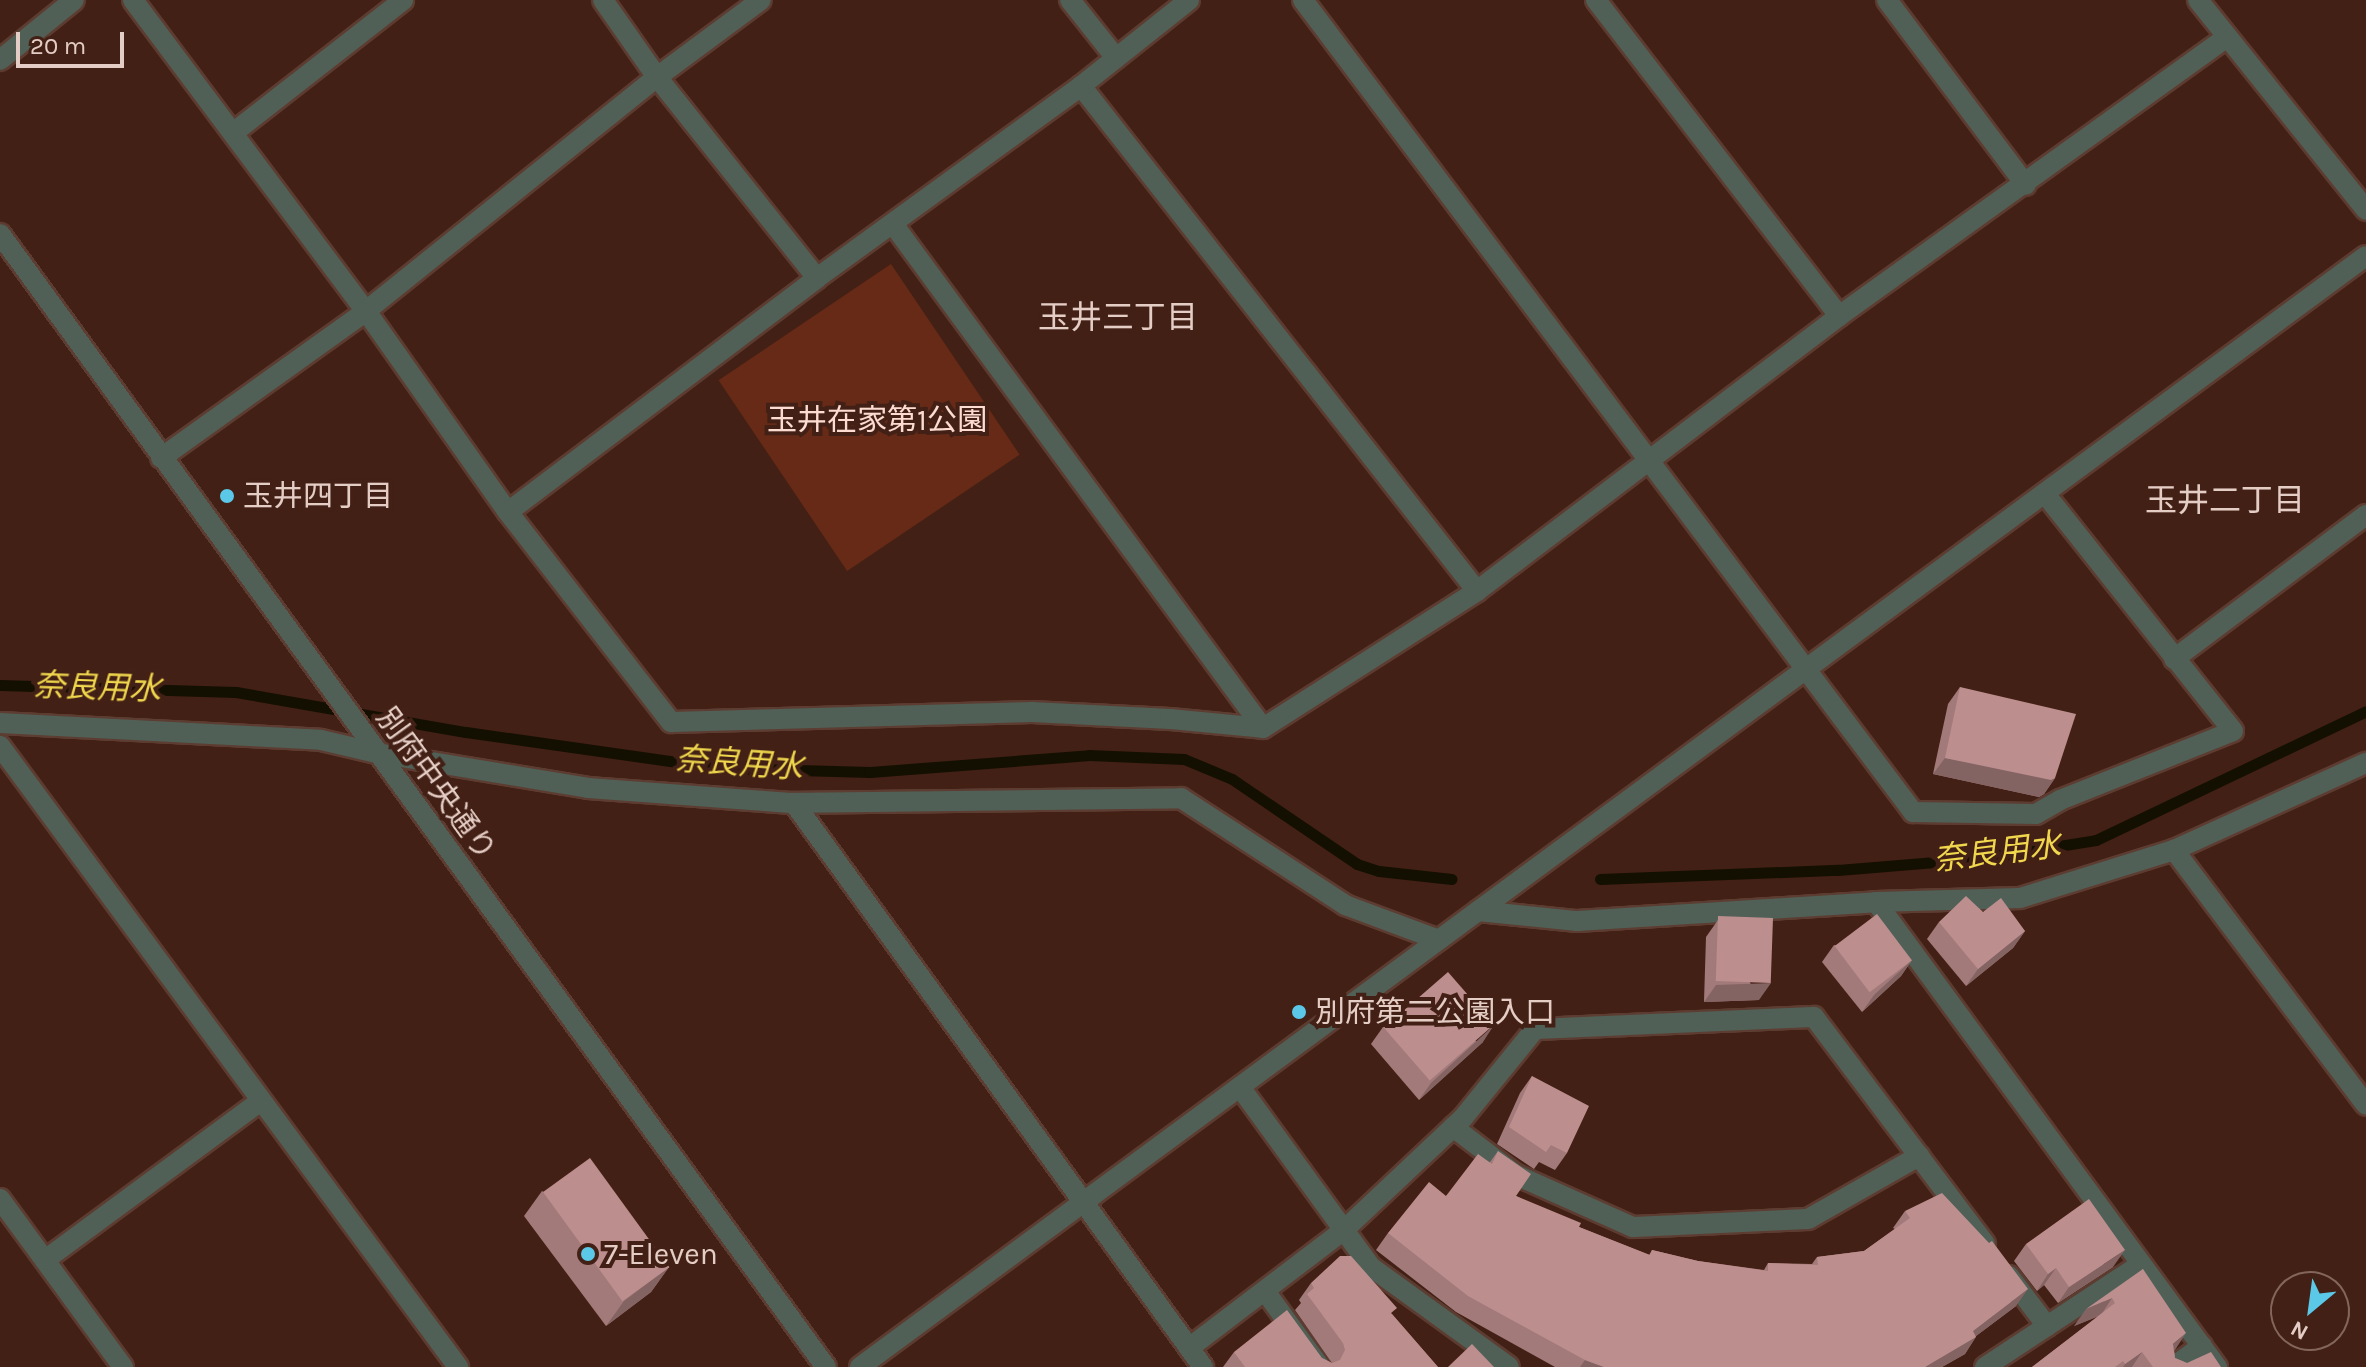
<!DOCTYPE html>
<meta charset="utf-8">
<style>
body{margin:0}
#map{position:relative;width:2366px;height:1367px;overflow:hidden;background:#432015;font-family:Karla,"Noto Sans JP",sans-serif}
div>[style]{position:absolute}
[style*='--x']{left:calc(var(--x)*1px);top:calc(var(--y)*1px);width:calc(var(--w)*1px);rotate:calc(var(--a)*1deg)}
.green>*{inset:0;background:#662a16;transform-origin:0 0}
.stream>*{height:11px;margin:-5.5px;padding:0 5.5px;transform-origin:5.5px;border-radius:5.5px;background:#141001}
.roads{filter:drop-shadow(2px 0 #5d3c31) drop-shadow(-2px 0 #5d3c31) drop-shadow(0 2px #5d3c31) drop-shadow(0 -2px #5d3c31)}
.minor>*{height:20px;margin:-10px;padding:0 10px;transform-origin:10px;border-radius:10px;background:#506056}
.tertiary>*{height:20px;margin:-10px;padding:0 10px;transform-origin:10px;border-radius:10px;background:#506056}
.wall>*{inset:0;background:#a37a7a}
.shaded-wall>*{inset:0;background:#846363}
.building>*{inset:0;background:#bd8e8e;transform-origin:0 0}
.dots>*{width:22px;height:22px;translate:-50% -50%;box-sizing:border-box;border:4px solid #432015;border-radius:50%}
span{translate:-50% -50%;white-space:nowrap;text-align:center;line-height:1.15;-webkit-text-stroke:8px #432015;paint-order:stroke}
.park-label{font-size:30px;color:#fcdcd1}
.poi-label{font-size:30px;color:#e4cdc5}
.left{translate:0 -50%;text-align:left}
.street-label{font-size:30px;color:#e4cdc5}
.neighbourhood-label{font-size:32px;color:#e4cdc5}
.water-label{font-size:32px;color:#f0d74d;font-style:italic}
.north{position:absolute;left:2270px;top:1271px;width:80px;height:80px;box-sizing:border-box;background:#432015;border:2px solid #83655b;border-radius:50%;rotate:209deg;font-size:22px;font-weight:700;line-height:32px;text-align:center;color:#e4cdc5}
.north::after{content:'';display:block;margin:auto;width:28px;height:36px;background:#5ac8e6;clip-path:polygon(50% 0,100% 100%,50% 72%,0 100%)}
.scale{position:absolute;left:16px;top:32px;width:108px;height:36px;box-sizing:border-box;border:4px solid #e4cdc5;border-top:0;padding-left:10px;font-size:24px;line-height:28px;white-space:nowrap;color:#e4cdc5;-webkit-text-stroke:6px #432015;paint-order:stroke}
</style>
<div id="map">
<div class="green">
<div style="left:891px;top:264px;width:230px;height:208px;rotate:56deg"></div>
</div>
<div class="stream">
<div style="--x:0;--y:685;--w:236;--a:1.7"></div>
<div style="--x:236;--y:692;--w:233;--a:9.9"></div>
<div style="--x:466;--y:732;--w:257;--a:8.1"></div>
<div style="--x:720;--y:768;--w:150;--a:1.5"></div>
<div style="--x:870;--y:772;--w:220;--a:-4.4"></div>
<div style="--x:1089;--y:755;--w:95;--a:2.4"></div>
<div style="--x:1184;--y:759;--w:52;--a:22.6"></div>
<div style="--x:1232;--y:779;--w:151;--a:34.2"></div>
<div style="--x:1357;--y:864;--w:23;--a:18"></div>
<div style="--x:1379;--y:871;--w:73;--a:6.3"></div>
<div style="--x:1600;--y:879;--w:238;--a:-2.2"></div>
<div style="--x:1838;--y:870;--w:146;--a:-4.7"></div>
<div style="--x:1984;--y:858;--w:113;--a:-9.1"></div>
<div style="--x:2096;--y:840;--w:299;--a:-25.5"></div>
</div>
<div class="roads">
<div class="minor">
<div style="--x:133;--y:0;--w:389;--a:53.2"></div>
<div style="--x:366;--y:311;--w:246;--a:54.8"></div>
<div style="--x:508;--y:512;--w:266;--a:52.2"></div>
<div style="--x:671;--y:722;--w:361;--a:-1.6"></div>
<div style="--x:1032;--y:712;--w:138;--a:2.9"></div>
<div style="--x:1170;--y:719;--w:93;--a:5.5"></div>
<div style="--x:1263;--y:728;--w:254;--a:-32.6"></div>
<div style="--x:1477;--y:591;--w:455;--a:-37.2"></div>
<div style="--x:1839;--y:316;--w:478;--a:-35.7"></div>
<div style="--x:603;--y:0;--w:94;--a:55"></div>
<div style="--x:657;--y:77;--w:257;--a:51.5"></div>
<div style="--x:1070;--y:0;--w:74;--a:51.6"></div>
<div style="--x:1303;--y:0;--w:1016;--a:53.08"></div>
<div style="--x:1913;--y:812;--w:123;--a:0.9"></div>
<div style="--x:2036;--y:814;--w:28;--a:-30"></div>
<div style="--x:2060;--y:800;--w:186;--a:-21.7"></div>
<div style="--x:2233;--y:731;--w:303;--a:-128.4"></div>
<div style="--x:1596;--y:0;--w:399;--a:52.4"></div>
<div style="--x:1887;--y:0;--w:231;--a:53.1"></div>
<div style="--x:2198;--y:0;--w:269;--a:51.3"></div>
<div style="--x:0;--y:60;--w:95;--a:-39"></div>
<div style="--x:1081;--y:86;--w:642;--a:51.9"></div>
<div style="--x:233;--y:133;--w:216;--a:-38"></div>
<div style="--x:893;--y:224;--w:625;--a:53.72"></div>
<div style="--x:161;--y:458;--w:252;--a:-35.6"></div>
<div style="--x:366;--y:311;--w:373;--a:-38.8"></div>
<div style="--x:657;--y:77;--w:129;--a:-36.5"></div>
<div style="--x:508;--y:512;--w:388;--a:-37.1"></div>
<div style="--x:817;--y:278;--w:326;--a:-36"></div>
<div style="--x:1081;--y:86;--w:138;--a:-38.5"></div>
<div style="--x:2174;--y:659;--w:240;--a:-36.9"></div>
<div style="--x:0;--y:723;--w:321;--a:3"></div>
<div style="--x:321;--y:740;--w:57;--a:13.1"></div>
<div style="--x:377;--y:753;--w:214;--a:9.4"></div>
<div style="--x:588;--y:788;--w:207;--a:4.2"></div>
<div style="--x:794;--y:803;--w:387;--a:-0.7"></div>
<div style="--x:1181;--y:798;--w:196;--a:33.1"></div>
<div style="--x:1345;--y:905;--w:100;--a:20.4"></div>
<div style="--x:0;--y:746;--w:772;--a:53.59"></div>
<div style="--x:794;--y:803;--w:697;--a:54.05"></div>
<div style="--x:2174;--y:850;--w:319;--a:53"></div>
<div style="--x:1876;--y:902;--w:577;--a:53.75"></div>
<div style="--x:1478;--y:911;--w:100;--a:5.8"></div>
<div style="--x:1577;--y:921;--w:300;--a:-3.6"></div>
<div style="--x:1876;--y:902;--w:144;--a:-1.6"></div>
<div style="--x:2020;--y:898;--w:161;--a:-17.3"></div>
<div style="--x:2174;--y:850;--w:211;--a:-24.4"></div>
<div style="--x:1240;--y:1087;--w:223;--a:54"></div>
<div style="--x:1371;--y:1267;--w:170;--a:35.9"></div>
<div style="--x:1453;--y:1127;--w:79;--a:37.3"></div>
<div style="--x:1516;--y:1175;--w:128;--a:24"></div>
<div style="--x:1633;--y:1227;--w:175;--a:-2.6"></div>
<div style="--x:1808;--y:1219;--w:128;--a:-29.6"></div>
<div style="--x:0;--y:1199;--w:208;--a:53.8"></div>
<div style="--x:45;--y:1260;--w:268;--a:-36.4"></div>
<div style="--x:2009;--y:1276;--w:63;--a:52.8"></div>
<div style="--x:1265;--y:1291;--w:94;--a:54.1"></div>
<div style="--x:1189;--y:1348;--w:195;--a:-37.3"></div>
<div style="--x:1344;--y:1230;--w:163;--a:-43.3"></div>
<div style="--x:1463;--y:1118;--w:114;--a:-51"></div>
<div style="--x:1535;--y:1029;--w:279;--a:-2.5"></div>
<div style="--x:1814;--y:1017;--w:284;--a:53"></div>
<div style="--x:1985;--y:1367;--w:187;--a:-33.4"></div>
<div style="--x:2173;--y:1367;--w:36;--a:-36"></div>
</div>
<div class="tertiary">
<div style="--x:0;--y:234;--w:1402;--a:53.91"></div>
<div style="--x:860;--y:1367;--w:1871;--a:-36.42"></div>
</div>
</div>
<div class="wall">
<div style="clip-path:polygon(1960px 687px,2055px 778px,2044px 794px,2039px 797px,1933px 774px,1948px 704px)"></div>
<div style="clip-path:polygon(1983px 912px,2025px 931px,2013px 948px,1966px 986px,1927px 939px,1939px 922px)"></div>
<div style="clip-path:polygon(1718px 920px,1759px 1000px,1704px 1002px,1706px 937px)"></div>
<div style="clip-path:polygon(1834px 945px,1912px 960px,1901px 976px,1862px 1012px,1822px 962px)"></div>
<div style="clip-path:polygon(1383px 1027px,1483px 1042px,1419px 1100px,1371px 1044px)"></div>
<div style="clip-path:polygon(1532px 1076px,1567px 1153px,1555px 1170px,1539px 1162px,1534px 1169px,1497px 1144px,1520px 1093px)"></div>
<div style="clip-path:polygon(1498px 1151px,1516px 1196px,1579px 1227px,1649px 1255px,1652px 1250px,1698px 1261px,1764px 1270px,1768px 1263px,1812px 1264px,1817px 1257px,1864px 1251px,1895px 1229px,1893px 1228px,1905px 1211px,2016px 1306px,1976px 1336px,1965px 1354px,1942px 1367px,1555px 1367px,1456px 1312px,1376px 1250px,1388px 1233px,1446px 1196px,1490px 1162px)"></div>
<div style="clip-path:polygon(542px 1191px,669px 1267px,651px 1292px,606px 1326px,524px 1216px)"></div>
<div style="clip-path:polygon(2026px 1244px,2113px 1267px,2058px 1303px,2044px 1285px,2037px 1291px,2014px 1261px)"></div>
<div style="clip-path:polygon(2143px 1269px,2174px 1350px,2175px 1358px,2187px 1363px,2221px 1367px,2032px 1367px,2099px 1316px,2074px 1326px)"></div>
<div style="clip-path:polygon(1311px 1283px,1392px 1314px,1438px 1367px,1223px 1367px,1234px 1352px,1322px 1358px,1332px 1363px,1295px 1310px,1301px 1303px,1299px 1300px)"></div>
</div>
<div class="shaded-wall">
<div style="clip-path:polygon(1945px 758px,2055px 778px,2044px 794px,2039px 797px,1933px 774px)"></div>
<div style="clip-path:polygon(2025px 931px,2013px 948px,1966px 986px,1978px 969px)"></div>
<div style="clip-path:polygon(1912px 960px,1901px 976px,1862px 1012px,1874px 995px)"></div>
<div style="clip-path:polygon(1771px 983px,1759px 1000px,1704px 1002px,1716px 985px)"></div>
<div style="clip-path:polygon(1494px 1025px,1483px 1042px,1419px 1100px,1431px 1083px)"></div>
<div style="clip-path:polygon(2125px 1250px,2113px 1267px,2058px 1303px,2069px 1287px)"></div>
<div style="clip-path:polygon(669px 1267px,651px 1292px,606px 1326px,624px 1301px)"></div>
<div style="clip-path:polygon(2056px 1268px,2044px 1285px,2037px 1291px,2048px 1274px)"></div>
<div style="clip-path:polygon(2028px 1289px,2016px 1306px,1972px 1339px,1976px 1337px,1965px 1354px,1942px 1367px,1925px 1367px)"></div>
<div style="clip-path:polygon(2112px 1298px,2101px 1315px,2074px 1326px,2086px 1309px)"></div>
<div style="clip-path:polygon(2186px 1333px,2175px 1350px,2162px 1361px,2173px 1344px)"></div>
<div style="clip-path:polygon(2142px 1352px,2132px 1367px,2123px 1367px,2125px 1364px)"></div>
<div style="clip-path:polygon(1585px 1360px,1604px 1367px,1580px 1367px)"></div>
</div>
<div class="building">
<div style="clip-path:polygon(1960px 687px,2076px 714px,2055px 778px,2051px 780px,1945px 758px)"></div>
<div style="clip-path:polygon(1966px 896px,1983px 912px,2001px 898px,2025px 931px,1978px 969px,1939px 922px)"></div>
<div style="left:1877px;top:914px;width:58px;height:53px;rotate:53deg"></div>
<div style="left:1773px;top:918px;width:65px;height:55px;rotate:92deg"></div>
<div style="left:1448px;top:972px;width:70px;height:85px;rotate:49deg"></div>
<div style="clip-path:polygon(1532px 1076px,1589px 1106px,1567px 1153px,1551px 1145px,1546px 1152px,1509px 1127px)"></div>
<div style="clip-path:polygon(1498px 1151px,1531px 1174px,1516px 1196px,1581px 1223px,1579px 1227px,1650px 1255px,1652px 1250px,1698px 1261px,1768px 1271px,1768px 1263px,1818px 1265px,1817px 1257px,1864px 1251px,1910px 1218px,1905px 1211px,1942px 1193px,1989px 1243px,1992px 1241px,2028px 1289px,1973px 1331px,1976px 1337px,1925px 1367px,1604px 1367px,1585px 1360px,1468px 1296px,1388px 1233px,1429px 1182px,1446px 1196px,1478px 1154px,1492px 1164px)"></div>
<div style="left:590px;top:1158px;width:135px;height:58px;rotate:54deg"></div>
<div style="clip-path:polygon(2089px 1199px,2125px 1250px,2069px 1287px,2056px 1268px,2048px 1274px,2026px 1244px)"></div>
<div style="clip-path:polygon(1340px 1256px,1351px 1256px,1397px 1308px,1391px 1313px,1438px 1367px,1245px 1367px,1234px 1352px,1287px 1310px,1322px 1358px,1332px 1363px,1340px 1360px,1345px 1350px,1343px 1343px,1307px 1294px,1314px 1288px,1311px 1283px)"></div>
<div style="clip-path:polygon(2143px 1269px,2186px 1333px,2173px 1344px,2175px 1358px,2187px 1363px,2211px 1352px,2221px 1367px,2153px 1367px,2142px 1352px,2125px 1364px,2123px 1361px,2115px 1367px,2032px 1367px,2115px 1303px,2112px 1298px,2086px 1309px)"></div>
<div style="clip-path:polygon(1472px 1344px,1494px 1367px,1448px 1367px)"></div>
</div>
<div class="dots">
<div style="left:227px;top:496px;background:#5ac8e6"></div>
<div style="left:1299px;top:1012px;background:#5ac8e6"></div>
<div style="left:588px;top:1254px;background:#5ac8e6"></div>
</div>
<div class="park-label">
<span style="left:877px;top:420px">玉井在家第1公園</span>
</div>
<div class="poi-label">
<span class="left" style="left:243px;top:496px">玉井四丁目</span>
<span class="left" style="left:1315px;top:1012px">別府第二公園入口</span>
<span class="left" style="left:604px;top:1254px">7-Eleven</span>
</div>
<div class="street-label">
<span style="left:436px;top:784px;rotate:54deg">別府中央通り</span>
</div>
<div class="neighbourhood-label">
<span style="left:1118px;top:318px">玉井三丁目</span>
<span style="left:2225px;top:501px">玉井二丁目</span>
</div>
<div class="water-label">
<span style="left:97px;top:688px;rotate:2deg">奈良用水</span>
<span style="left:739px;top:764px;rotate:4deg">奈良用水</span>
<span style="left:1997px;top:853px;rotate:-7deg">奈良用水</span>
</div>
<div class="north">N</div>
<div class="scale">20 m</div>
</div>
